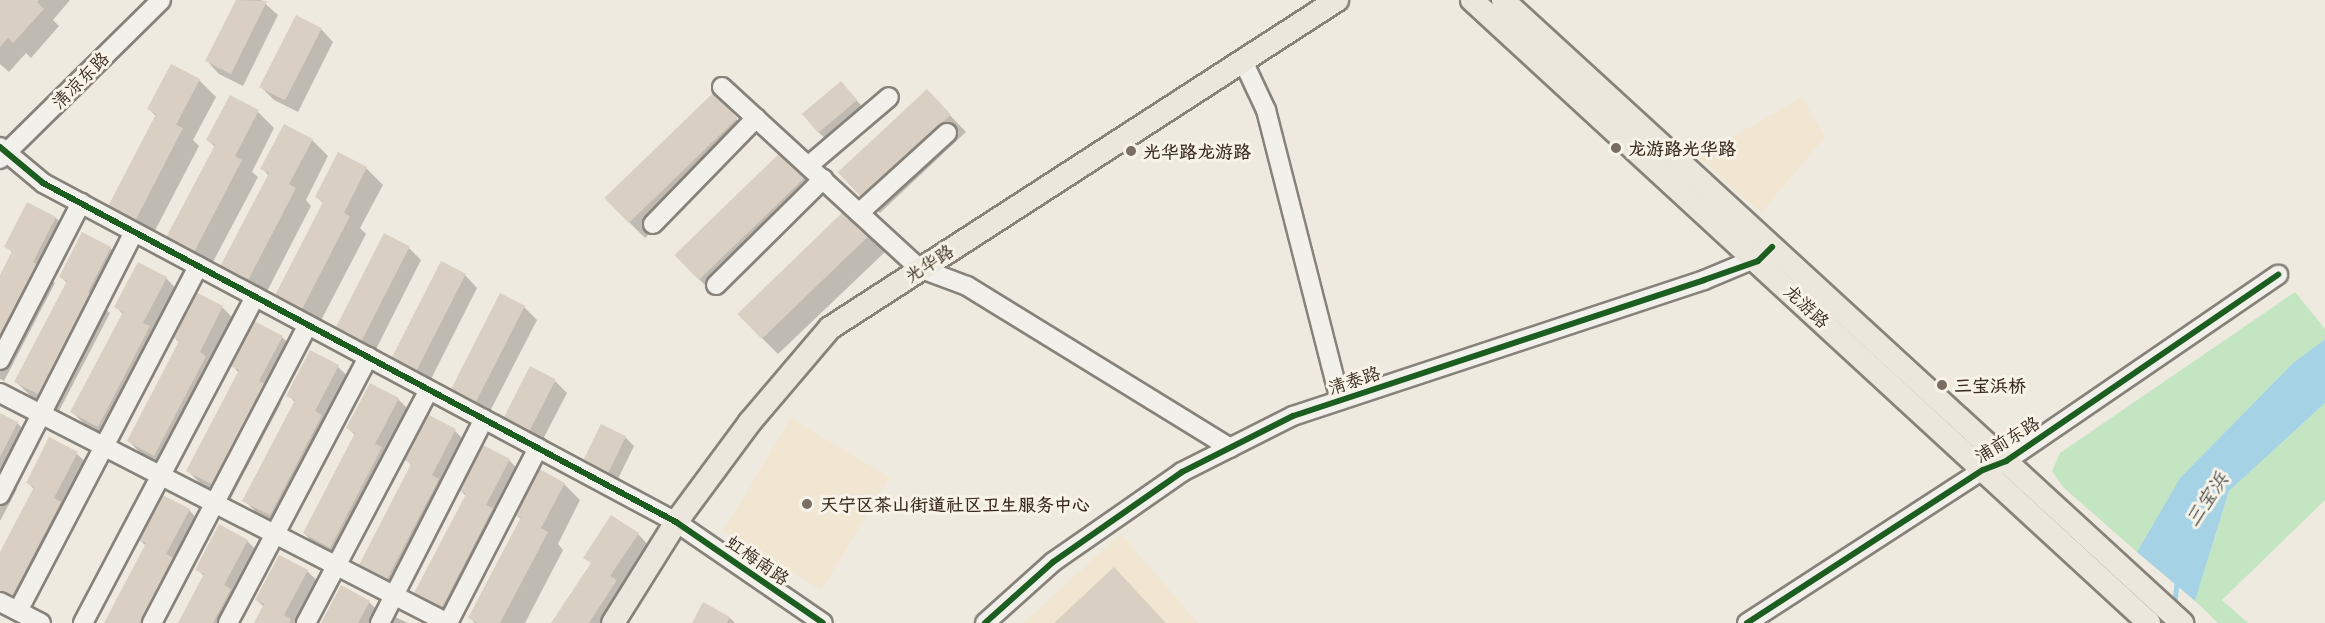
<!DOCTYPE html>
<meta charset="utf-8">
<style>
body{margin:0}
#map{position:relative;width:2325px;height:623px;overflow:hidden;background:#efeadf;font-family:"Playpen Sans","LXGW WenKai TC",sans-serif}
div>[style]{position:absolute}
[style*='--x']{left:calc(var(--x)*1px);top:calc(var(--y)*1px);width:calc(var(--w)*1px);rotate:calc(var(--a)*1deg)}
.built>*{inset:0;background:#f1e6d2;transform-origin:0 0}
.green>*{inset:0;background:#c3e5c2}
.water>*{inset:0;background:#a5d2e4}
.shadow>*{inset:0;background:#0003}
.stream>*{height:5px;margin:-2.5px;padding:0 2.5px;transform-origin:2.5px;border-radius:2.5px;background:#a5d2e4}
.building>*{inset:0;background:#d9d0c3;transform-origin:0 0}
.roads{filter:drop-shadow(2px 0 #87827a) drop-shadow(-2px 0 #87827a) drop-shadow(0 2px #87827a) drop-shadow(0 -2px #87827a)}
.minor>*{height:18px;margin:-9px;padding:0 9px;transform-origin:9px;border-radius:9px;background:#f2f0eb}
.major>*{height:22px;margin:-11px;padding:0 11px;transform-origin:11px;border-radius:11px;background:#ebe7dd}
.cycleway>*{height:6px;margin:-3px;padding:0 3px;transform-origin:3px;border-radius:3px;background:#1b5e20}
.dots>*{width:16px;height:16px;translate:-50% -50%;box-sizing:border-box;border:3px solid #f7f3e8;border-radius:50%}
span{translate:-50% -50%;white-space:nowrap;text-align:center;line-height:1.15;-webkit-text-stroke:6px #f7f3e8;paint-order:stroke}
.street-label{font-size:18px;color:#3b2a1e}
.poi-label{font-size:18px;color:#3b2a1e;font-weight:700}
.left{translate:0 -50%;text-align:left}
.water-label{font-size:20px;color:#4e5150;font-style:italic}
</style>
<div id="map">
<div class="built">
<div style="clip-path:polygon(1802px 97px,1825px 137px,1761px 213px,1698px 157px)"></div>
<div style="left:791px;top:418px;width:115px;height:132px;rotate:31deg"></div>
<div style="clip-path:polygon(1121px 534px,1198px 623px,1023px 623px)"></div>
</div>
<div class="green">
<div style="clip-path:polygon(2295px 292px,2325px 329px,2325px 339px,2293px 363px,2180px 478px,2137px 552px,2063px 487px,2052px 471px,2060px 453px)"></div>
<div style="clip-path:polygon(2325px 403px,2325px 500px,2222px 600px,2248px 623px,2218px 623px,2195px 601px,2229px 491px)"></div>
</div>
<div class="water">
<div style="clip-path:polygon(2325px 339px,2325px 403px,2229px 491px,2195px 601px,2137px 552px,2180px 478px,2293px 363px)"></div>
</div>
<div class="shadow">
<div style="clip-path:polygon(0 0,70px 0,53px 20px,59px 26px,31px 58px,26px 53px,9px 72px,0 64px)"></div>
<div style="clip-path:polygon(237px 0,261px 0,278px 15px,243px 86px,219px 74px,207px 61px)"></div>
<div style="clip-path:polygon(321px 29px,333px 42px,298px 112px,274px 100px,262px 88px)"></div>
<div style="clip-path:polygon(199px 80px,216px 97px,193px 140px,199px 146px,148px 244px,122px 230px,156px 116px,149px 109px)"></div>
<div style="clip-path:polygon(849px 91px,864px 109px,827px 140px,818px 132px)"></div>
<div style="clip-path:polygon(943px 108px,966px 132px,880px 213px,864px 197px)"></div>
<div style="clip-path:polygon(729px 111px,752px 136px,645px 238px,629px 222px)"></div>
<div style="clip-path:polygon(258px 112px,274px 128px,252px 172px,258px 177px,206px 275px,181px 262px,215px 147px,208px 140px)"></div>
<div style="clip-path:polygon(312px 140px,328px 156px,306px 200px,311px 206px,261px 303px,235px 290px,269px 176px,262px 168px)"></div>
<div style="clip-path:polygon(339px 154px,366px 168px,383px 185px,360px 228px,366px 234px,315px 332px,273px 302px,324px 204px,317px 197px)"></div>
<div style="clip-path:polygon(799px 168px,822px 192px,715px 295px,699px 279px)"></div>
<div style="clip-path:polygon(28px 204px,56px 218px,72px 234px,49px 278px,55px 283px,4px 381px,0 379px,0 278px,13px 253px,6px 246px)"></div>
<div style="clip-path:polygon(862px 228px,885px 252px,778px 354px,762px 338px)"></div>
<div style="clip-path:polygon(110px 248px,127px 264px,104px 308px,110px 313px,59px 411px,33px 398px,16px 382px,68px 284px,60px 276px)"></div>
<div style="clip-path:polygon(409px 248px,421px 260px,372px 357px,335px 332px)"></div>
<div style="clip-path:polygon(465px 275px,477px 288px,428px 385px,404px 373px)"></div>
<div style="clip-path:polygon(166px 278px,182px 295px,114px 442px,89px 428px,72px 412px,123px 314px,116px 307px)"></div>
<div style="clip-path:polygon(195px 293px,223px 308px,239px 324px,171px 471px,145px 458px,129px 441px,180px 343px,173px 336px)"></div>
<div style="clip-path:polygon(524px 307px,537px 320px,487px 417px,463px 405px)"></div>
<div style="clip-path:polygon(282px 337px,298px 353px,275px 397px,281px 403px,230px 500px,204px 487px,188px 471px,239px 373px,232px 365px)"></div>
<div style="clip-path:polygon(310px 352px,338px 367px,355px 383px,286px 530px,261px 517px,244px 500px,295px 402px,288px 395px)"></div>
<div style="clip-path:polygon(555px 381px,567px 393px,539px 447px,515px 435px)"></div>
<div style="clip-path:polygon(398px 399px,415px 416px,347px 563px,321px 550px,304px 533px,355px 435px,348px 428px)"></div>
<div style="clip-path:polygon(0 414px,17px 423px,34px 440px,11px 483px,17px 489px,0 521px)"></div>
<div style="clip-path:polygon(455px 431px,471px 447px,403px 594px,377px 581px,361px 564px,412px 466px,405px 459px)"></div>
<div style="clip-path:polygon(625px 437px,634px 446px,615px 485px,591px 475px)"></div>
<div style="clip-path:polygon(77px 454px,94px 470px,71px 514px,77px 519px,26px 617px,0 604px,0 556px,34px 489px,27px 482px)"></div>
<div style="clip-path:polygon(509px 460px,525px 477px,503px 520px,508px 526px,458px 623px,431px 611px,415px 594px,466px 496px,459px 489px)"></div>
<div style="clip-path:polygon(564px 484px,580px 500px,558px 544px,563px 550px,525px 623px,475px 623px,470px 618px,521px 519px,514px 513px)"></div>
<div style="clip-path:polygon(189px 510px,205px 527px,183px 570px,188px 576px,164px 623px,106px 623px,146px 546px,139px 539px)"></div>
<div style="clip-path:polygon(638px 534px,654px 551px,616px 623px,553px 623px,592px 564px,585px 557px)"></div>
<div style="clip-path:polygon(247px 541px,264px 557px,238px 623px,180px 623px,204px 576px,197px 569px)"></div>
<div style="clip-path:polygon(307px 571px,324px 587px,305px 623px,256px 623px,264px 607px,257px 600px)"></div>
<div style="clip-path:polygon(369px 602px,385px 618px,383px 623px,323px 623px)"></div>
<div style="clip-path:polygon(395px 617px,408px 623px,392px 623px)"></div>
<div style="clip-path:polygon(730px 618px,735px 623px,694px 623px)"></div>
</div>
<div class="stream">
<div style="--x:2174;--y:607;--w:27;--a:-84"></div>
</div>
<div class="building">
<div style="clip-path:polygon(0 0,39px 0,37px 2px,44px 9px,13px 43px,8px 38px,0 47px)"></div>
<div style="clip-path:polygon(236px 0,267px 1px,231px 74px,205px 61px)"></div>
<div style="left:296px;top:15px;width:29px;height:81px;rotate:27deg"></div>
<div style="clip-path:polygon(171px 64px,200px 79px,176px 125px,183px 128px,131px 229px,104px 214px,156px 114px,147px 109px)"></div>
<div style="left:841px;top:81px;width:25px;height:51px;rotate:50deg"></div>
<div style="left:927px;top:89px;width:35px;height:122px;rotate:47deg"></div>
<div style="left:713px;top:93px;width:35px;height:151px;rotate:46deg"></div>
<div style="clip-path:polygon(230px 95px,259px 110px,235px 156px,242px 160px,190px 260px,162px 245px,215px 145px,206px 140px)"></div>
<div style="clip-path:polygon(284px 124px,313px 139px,289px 184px,296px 188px,244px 288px,216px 274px,269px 173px,260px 169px)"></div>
<div style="left:783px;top:150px;width:35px;height:151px;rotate:46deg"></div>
<div style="clip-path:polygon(338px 152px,367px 167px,344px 213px,350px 216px,298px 317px,271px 303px,323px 202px,315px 197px)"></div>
<div style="clip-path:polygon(27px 202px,56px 217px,33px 262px,39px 266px,0 342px,0 275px,12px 251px,4px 247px)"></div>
<div style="left:846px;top:209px;width:35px;height:151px;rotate:46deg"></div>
<div style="clip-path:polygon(82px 232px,111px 247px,88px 292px,94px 296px,42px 396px,14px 382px,67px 281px,59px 277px)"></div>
<div style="left:384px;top:233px;width:29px;height:112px;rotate:27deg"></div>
<div style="left:441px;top:261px;width:28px;height:111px;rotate:27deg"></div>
<div style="clip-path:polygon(138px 262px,167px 277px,143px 323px,150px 326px,98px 427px,70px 412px,123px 312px,114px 307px)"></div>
<div style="clip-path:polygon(194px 291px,223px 306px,200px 352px,206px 356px,154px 456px,127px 441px,179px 341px,171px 336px)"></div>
<div style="left:500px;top:293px;width:28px;height:111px;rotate:27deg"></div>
<div style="clip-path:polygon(254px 321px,283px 336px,259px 381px,266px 385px,213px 485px,186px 471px,239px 370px,230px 366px)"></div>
<div style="clip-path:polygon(310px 350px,339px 365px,315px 411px,322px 415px,270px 515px,242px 501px,295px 400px,286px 396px)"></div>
<div style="left:530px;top:366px;width:29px;height:64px;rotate:27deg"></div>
<div style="clip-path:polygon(370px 383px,399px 398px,375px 444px,382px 447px,330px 548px,303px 533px,355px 433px,346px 428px)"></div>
<div style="clip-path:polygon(0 413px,18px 422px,0 457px)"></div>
<div style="clip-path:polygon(427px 414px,456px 429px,432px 475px,439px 479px,387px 579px,359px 565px,411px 464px,403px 459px)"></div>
<div style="left:601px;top:424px;width:28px;height:47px;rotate:26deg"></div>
<div style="clip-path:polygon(49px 437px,78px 452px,54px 498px,61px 502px,9px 602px,0 597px,0 552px,34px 487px,26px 483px)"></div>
<div style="clip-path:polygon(481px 444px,510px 459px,486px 505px,493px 508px,441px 609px,413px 595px,466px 494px,457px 489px)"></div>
<div style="clip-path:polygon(536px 467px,565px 483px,541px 528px,548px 532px,500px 623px,478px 623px,468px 618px,521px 517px,512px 513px)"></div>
<div style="clip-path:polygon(161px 494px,190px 509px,166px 554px,173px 558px,139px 623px,104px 623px,146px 543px,137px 539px)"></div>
<div style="clip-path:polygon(611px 515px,639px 533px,610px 576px,617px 580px,589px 623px,551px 623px,591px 563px,583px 558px)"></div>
<div style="clip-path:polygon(219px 524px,248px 540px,224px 585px,231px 589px,213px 623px,178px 623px,204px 574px,195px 570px)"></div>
<div style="clip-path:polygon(279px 555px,308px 570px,284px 615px,291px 619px,289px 623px,254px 623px,264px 604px,255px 600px)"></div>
<div style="clip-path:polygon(1114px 567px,1166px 623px,1054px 623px)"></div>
<div style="clip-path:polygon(341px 585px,370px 601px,358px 623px,321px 623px)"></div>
<div style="clip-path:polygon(703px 602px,730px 617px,727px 623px,692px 623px)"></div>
</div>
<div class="roads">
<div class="minor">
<div style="--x:1243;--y:61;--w:54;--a:64.9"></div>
<div style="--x:1266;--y:110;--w:299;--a:75.7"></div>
<div style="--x:722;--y:87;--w:268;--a:42.6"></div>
<div style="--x:919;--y:268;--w:51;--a:20.6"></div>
<div style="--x:967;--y:286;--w:309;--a:31.6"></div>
<div style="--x:0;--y:147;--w:56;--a:39.9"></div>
<div style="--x:43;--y:183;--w:718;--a:28.17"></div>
<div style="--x:676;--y:522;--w:178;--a:34.5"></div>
<div style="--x:0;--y:159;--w:226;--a:-44.6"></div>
<div style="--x:808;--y:166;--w:106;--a:-40.4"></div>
<div style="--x:859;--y:213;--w:119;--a:-42.3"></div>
<div style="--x:653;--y:224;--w:148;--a:-45.8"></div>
<div style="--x:716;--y:285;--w:151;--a:-44.7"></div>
<div style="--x:0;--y:360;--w:177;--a:-62.7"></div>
<div style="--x:0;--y:393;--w:504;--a:27.18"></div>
<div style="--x:0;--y:495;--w:295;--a:-63"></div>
<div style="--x:0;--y:602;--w:46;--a:27.1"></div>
<div style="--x:18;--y:611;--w:389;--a:-62.4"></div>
<div style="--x:83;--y:623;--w:369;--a:-62.2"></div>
<div style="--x:152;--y:623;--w:336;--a:-62.4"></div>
<div style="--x:228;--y:623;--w:301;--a:-62.2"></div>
<div style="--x:306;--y:623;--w:263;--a:-62.2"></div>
<div style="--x:380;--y:623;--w:229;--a:-63"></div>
<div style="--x:448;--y:623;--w:197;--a:-62.8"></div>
<div style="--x:985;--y:623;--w:91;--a:-41.9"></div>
<div style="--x:1053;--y:562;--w:157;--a:-34.9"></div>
<div style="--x:1182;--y:472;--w:124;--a:-26.8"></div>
<div style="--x:1293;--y:416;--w:433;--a:-18.3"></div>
<div style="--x:1704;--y:280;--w:65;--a:-22.6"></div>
<div style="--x:1747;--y:623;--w:281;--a:-33"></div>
<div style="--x:1983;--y:470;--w:25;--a:-21"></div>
<div style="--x:2006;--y:461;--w:330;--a:-34.4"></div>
</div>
<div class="major">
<div style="--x:1472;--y:0;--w:920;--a:42.62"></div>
<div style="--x:1503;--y:0;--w:922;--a:42.54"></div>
<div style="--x:613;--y:623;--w:119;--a:-58"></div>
<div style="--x:676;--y:522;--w:124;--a:-53.5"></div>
<div style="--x:750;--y:422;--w:123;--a:-49.6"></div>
<div style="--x:830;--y:328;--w:604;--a:-32.9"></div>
</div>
</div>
<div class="cycleway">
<div style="--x:0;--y:147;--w:56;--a:39.9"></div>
<div style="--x:43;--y:183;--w:718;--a:28.17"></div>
<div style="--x:676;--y:522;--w:178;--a:34.5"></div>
<div style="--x:985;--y:623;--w:91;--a:-41.9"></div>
<div style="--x:1053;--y:562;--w:157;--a:-34.9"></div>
<div style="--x:1182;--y:472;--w:124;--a:-26.8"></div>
<div style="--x:1293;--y:416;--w:433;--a:-18.3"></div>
<div style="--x:1704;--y:280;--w:57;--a:-19.4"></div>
<div style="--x:1758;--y:261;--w:20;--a:-45"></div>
<div style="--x:1747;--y:623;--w:281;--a:-33"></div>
<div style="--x:1983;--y:470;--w:25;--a:-21"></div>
<div style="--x:2006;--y:461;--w:330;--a:-34.4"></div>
</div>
<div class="dots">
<div style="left:1616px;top:148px;background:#7a6d62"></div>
<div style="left:1131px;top:151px;background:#7a6d62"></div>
<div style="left:1942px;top:385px;background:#7a6d62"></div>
<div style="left:807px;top:504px;background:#7a6d62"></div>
</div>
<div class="street-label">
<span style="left:80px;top:80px;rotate:-45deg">清凉东路</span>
<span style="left:929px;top:263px;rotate:-33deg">光华路</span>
<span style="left:1807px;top:306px;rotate:43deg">龙游路</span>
<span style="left:1354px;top:380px;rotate:-18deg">清泰路</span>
<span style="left:2007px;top:439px;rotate:-31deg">浦前东路</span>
<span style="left:758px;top:560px;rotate:35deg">虹梅南路</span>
</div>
<div class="poi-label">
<span class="left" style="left:1628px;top:148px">龙游路光华路</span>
<span class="left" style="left:1143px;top:151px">光华路龙游路</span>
<span class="left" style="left:1954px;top:385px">三宝浜桥</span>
<span class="left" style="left:820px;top:504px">天宁区茶山街道社区卫生服务中心</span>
</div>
<div class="water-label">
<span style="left:2206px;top:499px;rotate:-56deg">三宝浜</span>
</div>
</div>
